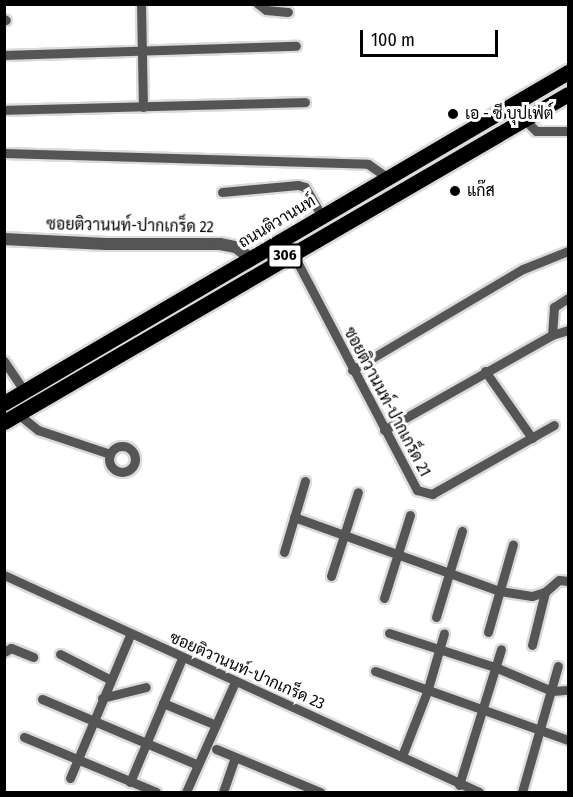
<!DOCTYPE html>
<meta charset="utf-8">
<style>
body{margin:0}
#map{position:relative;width:573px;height:797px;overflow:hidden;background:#fff;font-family:"Fira Sans Condensed",Sarabun,sans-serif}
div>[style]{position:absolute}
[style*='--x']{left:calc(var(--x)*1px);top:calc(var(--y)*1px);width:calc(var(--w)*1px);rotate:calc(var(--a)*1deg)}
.roads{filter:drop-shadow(2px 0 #dbdbdb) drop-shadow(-2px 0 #dbdbdb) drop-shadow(0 2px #dbdbdb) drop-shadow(0 -2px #dbdbdb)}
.minor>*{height:9px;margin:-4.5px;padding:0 4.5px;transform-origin:4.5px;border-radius:4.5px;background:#555}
.minor>.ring{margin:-4.5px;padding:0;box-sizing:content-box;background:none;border:9px solid #555;border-radius:50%}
.tertiary>*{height:12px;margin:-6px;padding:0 6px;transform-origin:6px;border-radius:6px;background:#555}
.primary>*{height:15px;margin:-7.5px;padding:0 7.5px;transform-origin:7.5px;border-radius:7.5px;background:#000}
.dots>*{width:16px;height:16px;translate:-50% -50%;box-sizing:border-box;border:3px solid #fff;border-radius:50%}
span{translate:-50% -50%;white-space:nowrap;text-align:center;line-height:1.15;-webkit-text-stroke:6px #fff;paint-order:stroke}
.shield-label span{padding:2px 4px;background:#fff;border:2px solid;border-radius:4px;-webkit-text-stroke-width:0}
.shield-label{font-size:15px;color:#000;font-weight:700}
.poi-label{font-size:16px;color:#000}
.left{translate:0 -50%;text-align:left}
.street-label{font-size:16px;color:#000}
.frame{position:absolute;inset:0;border:6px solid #000;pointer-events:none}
.scale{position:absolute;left:360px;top:30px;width:138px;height:27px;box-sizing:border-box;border:3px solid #000;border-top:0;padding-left:8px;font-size:18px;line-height:21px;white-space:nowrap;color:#000;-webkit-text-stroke:4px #fff;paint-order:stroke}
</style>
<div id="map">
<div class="roads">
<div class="minor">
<div style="--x:141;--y:4;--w:103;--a:88.9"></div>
<div style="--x:258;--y:4;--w:10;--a:37"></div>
<div style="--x:266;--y:10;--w:22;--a:5"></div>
<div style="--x:4;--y:19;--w:2;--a:27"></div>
<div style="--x:4;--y:55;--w:292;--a:-1.8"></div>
<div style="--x:4;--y:110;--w:301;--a:-1.5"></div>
<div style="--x:523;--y:118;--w:18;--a:45"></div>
<div style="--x:536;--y:131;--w:32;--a:0"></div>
<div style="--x:4;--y:153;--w:364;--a:1.7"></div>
<div style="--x:368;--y:164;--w:24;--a:35"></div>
<div style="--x:222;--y:192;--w:76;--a:-5.3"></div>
<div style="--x:298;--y:185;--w:7;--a:16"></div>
<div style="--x:305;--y:187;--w:34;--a:60"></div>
<div style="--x:292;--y:252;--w:269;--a:62.3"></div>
<div style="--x:417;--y:490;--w:16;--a:15"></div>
<div style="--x:432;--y:494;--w:140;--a:-29.5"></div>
<div style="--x:568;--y:298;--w:17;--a:147"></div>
<div style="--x:554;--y:307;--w:28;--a:94"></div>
<div style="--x:552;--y:335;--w:17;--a:-17"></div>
<div style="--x:4;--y:361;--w:36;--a:56"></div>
<div style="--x:352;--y:370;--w:199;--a:-30.6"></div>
<div style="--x:523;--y:269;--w:48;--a:-21.8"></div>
<div style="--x:485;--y:371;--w:82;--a:55"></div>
<div style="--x:18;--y:414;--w:26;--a:39"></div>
<div style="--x:38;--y:430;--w:76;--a:18.4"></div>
<div style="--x:384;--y:430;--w:193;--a:-29.5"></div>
<div class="ring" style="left:109px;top:446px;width:17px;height:17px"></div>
<div style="--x:294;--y:517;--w:219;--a:19.8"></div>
<div style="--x:500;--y:591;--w:32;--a:9"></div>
<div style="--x:532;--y:596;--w:14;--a:-17"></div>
<div style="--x:545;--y:592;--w:18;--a:-41"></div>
<div style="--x:559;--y:580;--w:9;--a:6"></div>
<div style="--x:284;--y:552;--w:74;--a:-73.5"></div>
<div style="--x:4;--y:575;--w:522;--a:24.55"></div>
<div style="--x:331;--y:576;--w:88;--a:-72.2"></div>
<div style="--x:384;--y:598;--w:87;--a:-72.6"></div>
<div style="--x:436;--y:617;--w:90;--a:-73.2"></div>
<div style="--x:488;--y:632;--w:91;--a:-74.1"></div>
<div style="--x:389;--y:633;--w:111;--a:17.8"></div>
<div style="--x:495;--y:667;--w:62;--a:22.8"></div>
<div style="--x:552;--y:691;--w:16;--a:-4"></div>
<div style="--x:532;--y:645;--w:55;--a:-76.2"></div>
<div style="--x:4;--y:652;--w:8;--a:-30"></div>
<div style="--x:11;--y:648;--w:24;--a:22"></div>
<div style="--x:60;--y:654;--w:55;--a:27"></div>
<div style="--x:375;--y:671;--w:205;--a:19.7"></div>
<div style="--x:102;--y:698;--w:45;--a:-14"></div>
<div style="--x:42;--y:699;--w:169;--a:22.9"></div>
<div style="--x:163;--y:703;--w:57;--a:22.5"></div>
<div style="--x:24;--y:737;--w:143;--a:22.6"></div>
<div style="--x:216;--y:749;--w:113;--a:22.5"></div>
<div style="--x:402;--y:756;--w:69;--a:-68.7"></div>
<div style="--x:427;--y:692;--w:61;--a:-73.9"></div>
<div style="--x:70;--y:778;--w:155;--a:-67.2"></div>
<div style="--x:130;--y:782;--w:134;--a:-67.2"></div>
<div style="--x:459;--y:785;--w:142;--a:-72.8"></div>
<div style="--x:186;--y:792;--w:120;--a:-66"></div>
<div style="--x:223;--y:792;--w:36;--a:-71"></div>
<div style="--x:522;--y:792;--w:131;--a:-74.1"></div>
</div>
<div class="tertiary">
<div style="--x:4;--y:239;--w:102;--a:2.8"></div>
<div style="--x:106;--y:244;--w:114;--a:0"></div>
<div style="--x:220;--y:244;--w:16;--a:11"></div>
<div style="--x:236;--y:247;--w:19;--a:39"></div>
</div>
<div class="primary">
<div style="--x:4;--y:403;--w:654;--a:-30.41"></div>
<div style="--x:4;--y:422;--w:652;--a:-30.18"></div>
</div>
</div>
<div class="dots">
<div style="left:453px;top:114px;background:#000"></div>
<div style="left:455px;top:191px;background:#000"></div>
</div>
<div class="shield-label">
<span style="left:285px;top:256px">306</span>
</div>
<div class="poi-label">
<span class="left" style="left:465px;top:114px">เอ - ซี บุปเฟ่ต์</span>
<span class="left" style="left:467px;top:191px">แก๊ส</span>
</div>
<div class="street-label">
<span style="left:277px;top:222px;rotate:-31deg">ถนนติวานนท์</span>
<span style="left:130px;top:226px;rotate:1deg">ซอยติวานนท์-ปากเกร็ด 22</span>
<span style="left:387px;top:402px;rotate:62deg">ซอยติวานนท์-ปากเกร็ด 21</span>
<span style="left:247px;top:671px;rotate:24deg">ซอยติวานนท์-ปากเกร็ด 23</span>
</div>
<div class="frame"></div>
<div class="scale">100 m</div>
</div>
